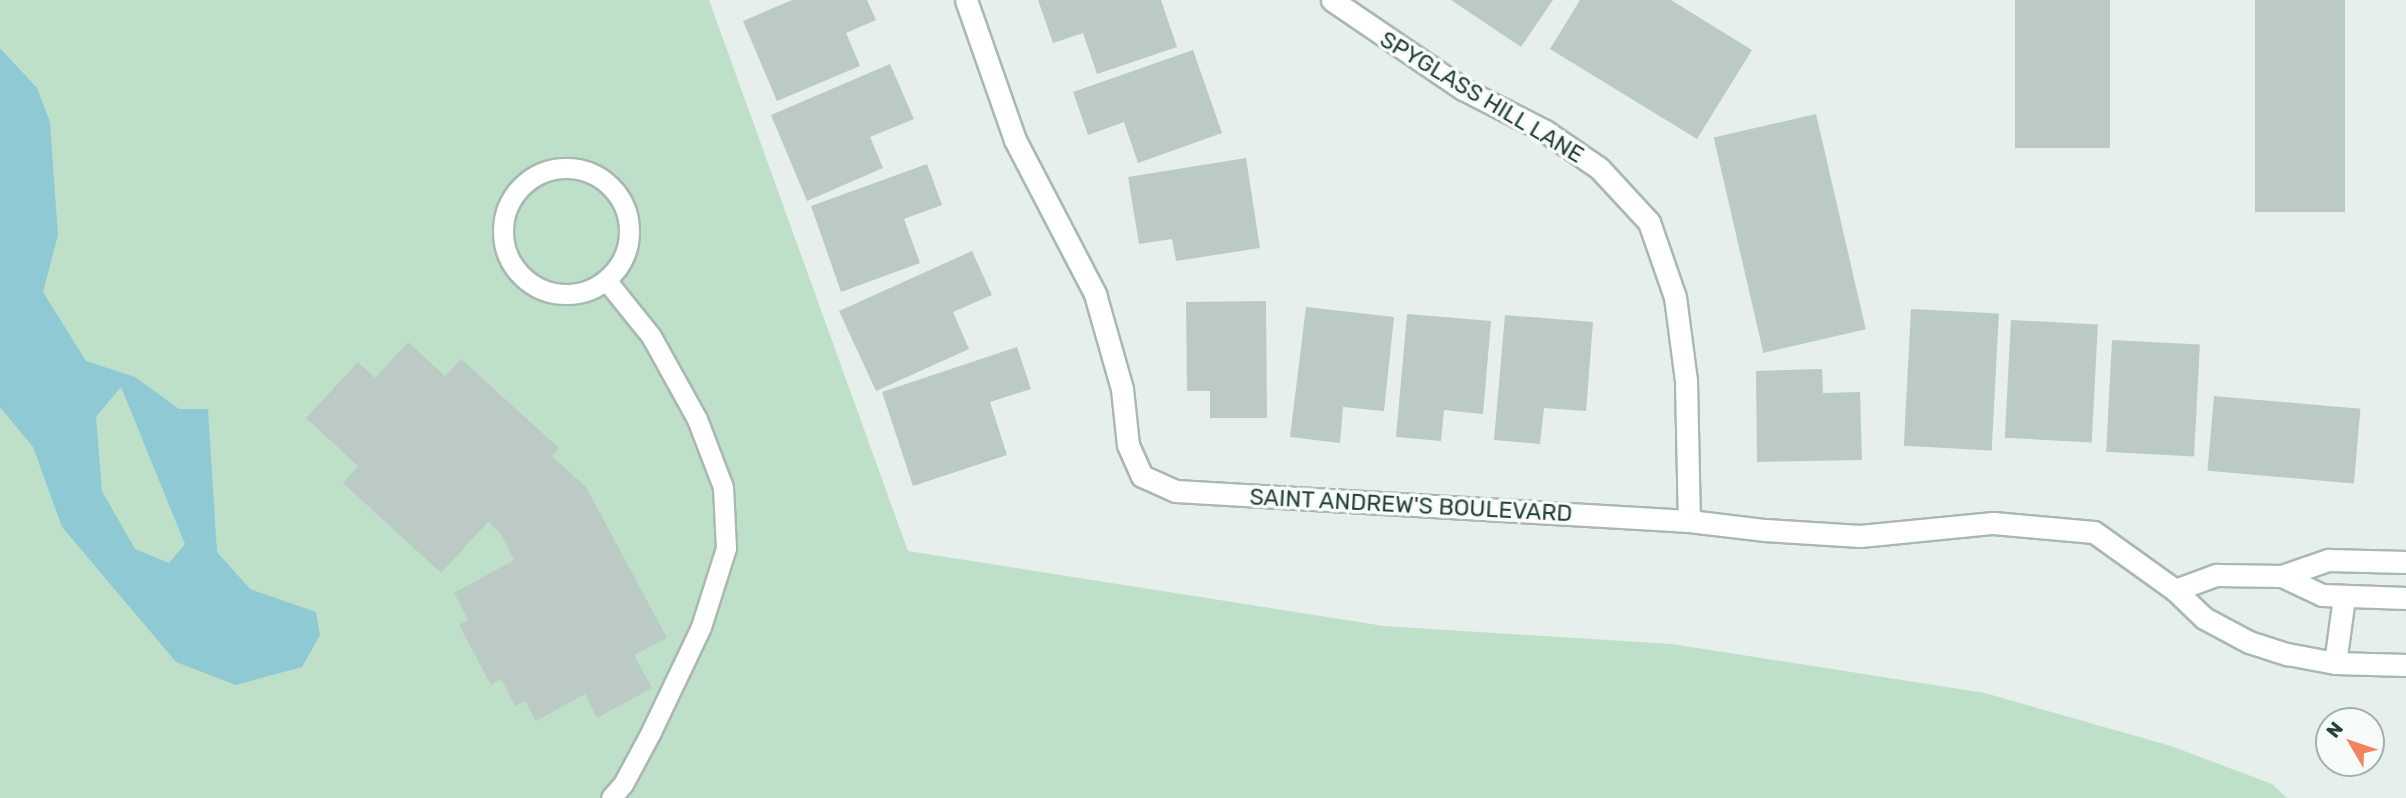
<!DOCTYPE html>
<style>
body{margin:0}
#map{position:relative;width:2406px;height:798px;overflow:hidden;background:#e6efeb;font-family:Rubik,sans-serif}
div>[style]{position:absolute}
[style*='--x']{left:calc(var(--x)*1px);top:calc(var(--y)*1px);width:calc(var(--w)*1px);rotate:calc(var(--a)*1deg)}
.green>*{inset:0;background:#bfe0c8}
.water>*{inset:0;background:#8ec9d4}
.building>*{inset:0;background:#bbcac4;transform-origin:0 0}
.roads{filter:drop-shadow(2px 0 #a8b8b2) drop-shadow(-2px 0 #a8b8b2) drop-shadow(0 2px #a8b8b2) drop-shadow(0 -2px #a8b8b2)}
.lane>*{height:19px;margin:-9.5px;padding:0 9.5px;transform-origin:9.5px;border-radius:9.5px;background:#fff}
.lane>.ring{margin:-9.5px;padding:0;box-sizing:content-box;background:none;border:19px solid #fff;border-radius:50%}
.street>*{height:21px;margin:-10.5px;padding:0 10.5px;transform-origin:10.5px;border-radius:10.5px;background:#fff}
span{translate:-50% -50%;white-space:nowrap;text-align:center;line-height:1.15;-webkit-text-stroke:7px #f7fbf9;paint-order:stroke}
.street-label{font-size:23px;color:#24423a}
.north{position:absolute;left:2315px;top:707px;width:70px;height:70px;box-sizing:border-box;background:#f7fbf9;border:2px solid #a3b1ad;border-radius:50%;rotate:309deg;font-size:19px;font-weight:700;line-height:28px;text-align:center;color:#24423a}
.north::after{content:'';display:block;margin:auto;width:24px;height:32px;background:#f4845f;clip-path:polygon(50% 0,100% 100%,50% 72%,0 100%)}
</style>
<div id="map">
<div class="green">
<div style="clip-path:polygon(0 0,709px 0,908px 551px,1384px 626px,1672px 644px,1985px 693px,2171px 746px,2272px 784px,2287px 798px,0 798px)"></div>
</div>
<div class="water">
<div style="clip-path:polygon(evenodd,0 48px,37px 88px,50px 122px,58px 235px,43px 292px,86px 361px,135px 377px,179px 409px,208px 409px,217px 552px,250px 589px,316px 612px,320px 635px,302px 667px,236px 685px,176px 662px,62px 527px,33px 447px,0 407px,0 48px,121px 387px,185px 544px,169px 563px,135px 549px,102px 491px,96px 417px,121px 387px)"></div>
</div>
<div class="building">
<div style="clip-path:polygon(792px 0,867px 0,876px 20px,846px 33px,860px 66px,777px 101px,743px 21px)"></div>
<div style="clip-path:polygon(1038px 0,1161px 0,1177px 47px,1097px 74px,1083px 33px,1053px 43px)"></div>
<div style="clip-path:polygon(1451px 0,1553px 0,1521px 47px)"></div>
<div style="clip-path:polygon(1580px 0,1671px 0,1752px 50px,1697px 139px,1550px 49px)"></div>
<div style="left:2015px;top:0;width:95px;height:148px"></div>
<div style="left:2255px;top:0;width:90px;height:212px"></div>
<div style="clip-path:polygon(1193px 50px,1222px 133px,1138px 163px,1124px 122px,1088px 135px,1073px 92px)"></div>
<div style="clip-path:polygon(890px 64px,914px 119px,870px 137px,883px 168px,807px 201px,771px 115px)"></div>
<div style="left:1816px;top:114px;width:221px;height:105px;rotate:77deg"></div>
<div style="clip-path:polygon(1246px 158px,1260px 248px,1176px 261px,1172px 239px,1139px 244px,1128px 177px)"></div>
<div style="clip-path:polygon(927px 164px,942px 205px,904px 219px,920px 263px,841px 292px,811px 206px)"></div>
<div style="clip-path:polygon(972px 251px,992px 295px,953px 312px,969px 349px,876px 391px,839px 311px)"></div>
<div style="clip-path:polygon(1266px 301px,1267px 418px,1210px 418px,1210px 391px,1187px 391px,1186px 302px)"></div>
<div style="clip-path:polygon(1306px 307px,1394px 317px,1384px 411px,1343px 407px,1340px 443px,1290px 437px)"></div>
<div style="left:1911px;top:309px;width:88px;height:137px;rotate:3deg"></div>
<div style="clip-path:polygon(1407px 314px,1491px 321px,1483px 414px,1444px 410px,1441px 441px,1396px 437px)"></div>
<div style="clip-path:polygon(1505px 315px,1593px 322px,1586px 411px,1544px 408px,1540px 444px,1494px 440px)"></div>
<div style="left:2011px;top:320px;width:87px;height:118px;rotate:3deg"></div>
<div style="left:2112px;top:340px;width:88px;height:112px;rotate:3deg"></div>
<div style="clip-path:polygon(408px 342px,445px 376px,461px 359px,559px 448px,552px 456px,586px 487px,667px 638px,634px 655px,652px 688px,597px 718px,585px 694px,536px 721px,525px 701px,515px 706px,501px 679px,491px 685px,459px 625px,468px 620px,454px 593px,514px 560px,500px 533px,488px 522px,441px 573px,343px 483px,358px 466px,306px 418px,358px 362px,375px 378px)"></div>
<div style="clip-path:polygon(1017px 347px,1031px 389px,990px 402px,1007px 455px,913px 486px,882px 392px)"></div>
<div style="clip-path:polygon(1822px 369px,1823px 393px,1860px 392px,1862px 460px,1757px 462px,1756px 371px)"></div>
<div style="left:2214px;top:396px;width:147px;height:75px;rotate:5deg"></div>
</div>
<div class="roads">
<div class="lane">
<div class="ring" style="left:503px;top:168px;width:107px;height:107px"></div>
<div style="--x:606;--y:280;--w:72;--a:51.2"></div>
<div style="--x:651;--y:336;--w:95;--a:61"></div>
<div style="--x:697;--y:419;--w:73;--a:69.1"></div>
<div style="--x:723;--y:487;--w:61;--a:87.2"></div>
<div style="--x:726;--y:548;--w:83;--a:107.6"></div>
<div style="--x:701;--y:627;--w:116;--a:115.5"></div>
<div style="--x:651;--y:732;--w:59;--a:118.3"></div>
<div style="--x:623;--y:784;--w:18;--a:131"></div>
</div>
<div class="street">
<div style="--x:966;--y:0;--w:148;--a:70.7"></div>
<div style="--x:1015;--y:140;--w:174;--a:62.5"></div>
<div style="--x:1095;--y:294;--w:99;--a:74.1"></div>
<div style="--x:1122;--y:389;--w:56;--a:83.9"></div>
<div style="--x:1128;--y:445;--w:34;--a:66"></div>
<div style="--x:1142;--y:476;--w:37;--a:24"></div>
<div style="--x:1176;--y:491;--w:514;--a:3.35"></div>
<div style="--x:1689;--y:521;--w:77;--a:6.8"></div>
<div style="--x:1765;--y:530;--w:95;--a:3.6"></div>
<div style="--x:1860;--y:536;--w:134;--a:-5.6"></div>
<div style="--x:1993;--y:523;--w:101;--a:5.1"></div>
<div style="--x:2094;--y:532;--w:100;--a:35.6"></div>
<div style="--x:2175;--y:590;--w:40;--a:44"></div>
<div style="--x:2204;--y:618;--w:51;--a:28.1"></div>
<div style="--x:2249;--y:642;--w:40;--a:18"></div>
<div style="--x:2287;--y:654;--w:49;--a:10.6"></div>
<div style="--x:2335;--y:663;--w:71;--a:1.6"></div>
<div style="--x:1332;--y:0;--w:158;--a:34.2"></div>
<div style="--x:1463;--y:89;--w:92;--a:27.1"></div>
<div style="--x:1545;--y:131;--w:65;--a:34.4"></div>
<div style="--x:1599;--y:168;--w:74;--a:47.2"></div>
<div style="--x:1649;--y:222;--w:79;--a:70.9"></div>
<div style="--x:1675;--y:297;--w:85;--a:82.5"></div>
<div style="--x:1686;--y:381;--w:140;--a:88.8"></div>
<div style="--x:2282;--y:576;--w:49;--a:-19.2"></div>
<div style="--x:2328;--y:560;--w:78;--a:1.5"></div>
<div style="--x:2175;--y:590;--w:44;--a:-20.1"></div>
<div style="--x:2216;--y:575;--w:66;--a:0.9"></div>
<div style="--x:2282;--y:576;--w:44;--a:25.4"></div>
<div style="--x:2322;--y:595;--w:84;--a:2"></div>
<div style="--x:2335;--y:663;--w:67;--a:-82.2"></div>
</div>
</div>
<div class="street-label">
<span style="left:1482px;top:97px;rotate:31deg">SPYGLASS HILL LANE</span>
<span style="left:1411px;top:505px;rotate:3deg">SAINT ANDREW'S BOULEVARD</span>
</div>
<div class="north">N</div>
</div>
